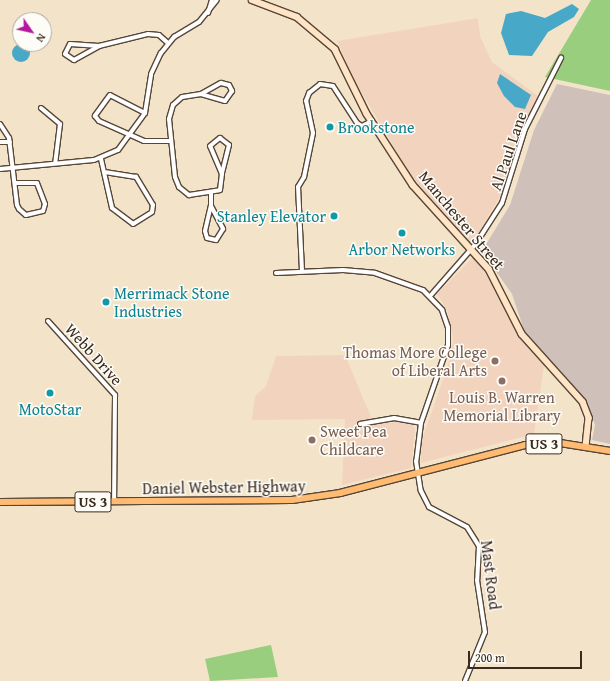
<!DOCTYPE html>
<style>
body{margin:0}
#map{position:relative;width:610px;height:681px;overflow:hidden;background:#f3e4c9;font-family:"Gentium Book Plus",serif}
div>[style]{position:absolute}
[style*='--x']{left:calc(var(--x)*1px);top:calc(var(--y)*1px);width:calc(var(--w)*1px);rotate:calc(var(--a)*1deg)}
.built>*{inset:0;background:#f2d4be}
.industrial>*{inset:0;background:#cfc0ba}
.green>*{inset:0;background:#9ace7f}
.water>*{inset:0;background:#48a8c7}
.round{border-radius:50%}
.roads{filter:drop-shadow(1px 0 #574638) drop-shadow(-1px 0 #574638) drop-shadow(0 1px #574638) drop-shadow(0 -1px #574638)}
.street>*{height:4px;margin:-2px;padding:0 2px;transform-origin:2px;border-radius:2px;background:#fff}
.secondary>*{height:5.5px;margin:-2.75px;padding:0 2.75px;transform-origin:2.75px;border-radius:2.75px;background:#ffe4c6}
.primary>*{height:6px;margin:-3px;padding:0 3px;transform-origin:3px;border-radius:3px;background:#febb71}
.rail>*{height:1px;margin-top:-0.5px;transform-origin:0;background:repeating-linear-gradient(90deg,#3b2a1e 0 6px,transparent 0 9px)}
.dots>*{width:11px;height:11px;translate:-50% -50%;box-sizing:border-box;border:2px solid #fdfcf7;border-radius:50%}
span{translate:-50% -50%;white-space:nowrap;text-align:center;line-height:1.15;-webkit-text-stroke:3px #fdfcf7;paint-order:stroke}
.shield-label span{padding:1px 3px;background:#fdfcf7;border:1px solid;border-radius:3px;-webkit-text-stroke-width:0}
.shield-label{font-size:15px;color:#3b2a1e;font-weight:700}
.culture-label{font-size:16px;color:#0d838f}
.left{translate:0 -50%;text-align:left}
.right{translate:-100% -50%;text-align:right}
.street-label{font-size:16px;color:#3b2a1e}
.education-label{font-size:16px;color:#785e54}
.north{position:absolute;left:12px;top:12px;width:40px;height:40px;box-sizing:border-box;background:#fdfcf7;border:1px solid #afa8a0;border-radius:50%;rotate:124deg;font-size:11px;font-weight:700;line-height:16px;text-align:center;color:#3b2a1e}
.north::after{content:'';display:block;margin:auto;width:14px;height:18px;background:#b5179e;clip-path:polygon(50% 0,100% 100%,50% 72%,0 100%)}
.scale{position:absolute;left:468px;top:651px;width:114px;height:18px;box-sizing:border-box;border:2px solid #3b2a1e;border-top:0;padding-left:5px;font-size:12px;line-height:14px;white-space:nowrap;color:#3b2a1e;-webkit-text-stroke:3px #fdfcf7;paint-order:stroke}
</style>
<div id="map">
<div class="built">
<div style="clip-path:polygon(478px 18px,480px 36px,492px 62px,538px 96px,522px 128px,501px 195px,471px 245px,409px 173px,356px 83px,337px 41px)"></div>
<div style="clip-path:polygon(473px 257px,500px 293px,515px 331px,544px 365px,534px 434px,421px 463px,421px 443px,451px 356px,453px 338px,447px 310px,437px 294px)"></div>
<div style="clip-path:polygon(345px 355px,374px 424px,398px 422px,412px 424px,415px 429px,411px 468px,342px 485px,345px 419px,252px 420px,255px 396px,266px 386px,276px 356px)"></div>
</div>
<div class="industrial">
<div style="clip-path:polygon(557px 84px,610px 95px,610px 444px,592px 440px,595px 425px,586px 400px,524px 330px,512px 294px,482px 251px,510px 205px,534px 130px)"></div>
</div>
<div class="green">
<div style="clip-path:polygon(591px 0,610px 0,610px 91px,545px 77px)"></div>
<div style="clip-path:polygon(271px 645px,278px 677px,210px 681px,205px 659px)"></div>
</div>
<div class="water">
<div style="clip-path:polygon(572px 4px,579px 9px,574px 17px,548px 32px,532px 56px,509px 55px,501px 33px,506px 14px,521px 11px,545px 18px)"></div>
<div class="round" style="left:12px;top:44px;width:18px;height:18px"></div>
<div style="clip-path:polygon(500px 74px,531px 95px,525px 109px,515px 107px,504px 96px,497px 83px)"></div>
</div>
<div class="roads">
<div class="street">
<div style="--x:208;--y:13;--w:14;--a:-73"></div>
<div style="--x:99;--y:46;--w:29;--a:-176"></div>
<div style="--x:70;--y:44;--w:11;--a:117"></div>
<div style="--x:65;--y:54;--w:11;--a:34"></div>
<div style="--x:74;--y:60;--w:29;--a:-29"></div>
<div style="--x:99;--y:46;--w:50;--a:-13.8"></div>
<div style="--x:148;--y:34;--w:11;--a:5"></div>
<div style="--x:159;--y:35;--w:12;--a:42"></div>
<div style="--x:201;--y:94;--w:23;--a:-29"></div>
<div style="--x:221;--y:83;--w:8;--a:14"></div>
<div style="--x:229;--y:85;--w:7;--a:63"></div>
<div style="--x:232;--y:91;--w:12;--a:125"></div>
<div style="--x:225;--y:101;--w:25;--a:-164"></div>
<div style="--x:201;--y:94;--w:19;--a:171"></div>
<div style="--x:182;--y:97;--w:12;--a:138"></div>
<div style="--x:173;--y:105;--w:15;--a:106"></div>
<div style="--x:169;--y:119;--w:58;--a:84.1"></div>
<div style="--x:175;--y:177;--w:11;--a:68"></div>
<div style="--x:179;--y:187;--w:13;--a:39"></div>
<div style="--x:189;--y:195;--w:31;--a:-9"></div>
<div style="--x:220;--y:190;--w:16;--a:-83"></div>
<div style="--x:222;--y:174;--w:30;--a:-113"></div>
<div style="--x:210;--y:146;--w:13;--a:-39"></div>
<div style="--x:220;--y:138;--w:11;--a:38"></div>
<div style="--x:229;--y:145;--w:30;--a:104"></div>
<div style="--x:41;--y:108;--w:25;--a:40"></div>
<div style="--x:60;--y:124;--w:39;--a:97"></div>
<div style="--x:145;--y:113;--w:39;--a:-153"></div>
<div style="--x:110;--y:95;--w:26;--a:126"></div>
<div style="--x:95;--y:116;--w:6;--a:51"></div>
<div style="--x:99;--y:121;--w:49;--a:24"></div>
<div style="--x:144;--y:141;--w:27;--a:0"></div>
<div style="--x:0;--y:124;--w:17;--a:57"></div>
<div style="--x:9;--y:138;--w:67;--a:83.2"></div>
<div style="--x:17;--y:205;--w:4;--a:63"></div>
<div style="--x:19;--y:209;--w:9;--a:41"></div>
<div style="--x:26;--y:215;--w:17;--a:-13"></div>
<div style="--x:43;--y:211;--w:7;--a:-74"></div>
<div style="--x:45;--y:204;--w:22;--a:-111"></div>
<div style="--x:37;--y:183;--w:22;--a:180"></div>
<div style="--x:0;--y:142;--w:10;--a:0"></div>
<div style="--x:101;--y:159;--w:50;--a:77.3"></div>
<div style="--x:112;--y:208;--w:26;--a:37"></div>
<div style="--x:133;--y:224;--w:22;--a:-32"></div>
<div style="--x:152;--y:212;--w:7;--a:-82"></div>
<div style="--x:153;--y:205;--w:33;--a:-121"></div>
<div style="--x:136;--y:177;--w:30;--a:-171"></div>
<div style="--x:0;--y:169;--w:94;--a:-5.5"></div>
<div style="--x:94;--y:160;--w:26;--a:-23"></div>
<div style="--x:118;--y:150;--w:46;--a:-53.9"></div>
<div style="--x:145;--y:113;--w:39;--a:-81"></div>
<div style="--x:151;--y:74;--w:23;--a:-65"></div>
<div style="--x:161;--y:53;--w:21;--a:-51"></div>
<div style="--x:174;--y:37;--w:29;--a:-31"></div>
<div style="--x:199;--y:22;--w:28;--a:-51"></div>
<div style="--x:211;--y:194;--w:12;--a:90"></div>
<div style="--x:211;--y:206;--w:26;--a:62"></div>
<div style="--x:223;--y:229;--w:13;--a:122"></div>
<div style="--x:216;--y:240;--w:9;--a:-167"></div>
<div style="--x:207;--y:238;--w:7;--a:-106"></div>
<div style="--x:205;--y:231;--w:26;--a:-77"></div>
<div style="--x:302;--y:271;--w:84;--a:-92.7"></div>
<div style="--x:298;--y:187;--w:12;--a:-59"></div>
<div style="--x:304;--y:177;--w:45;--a:-78.4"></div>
<div style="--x:313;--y:133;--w:33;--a:-102"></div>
<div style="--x:306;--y:101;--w:9;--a:-69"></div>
<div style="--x:309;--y:93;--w:14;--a:-39"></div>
<div style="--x:320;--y:84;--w:13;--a:9"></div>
<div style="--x:333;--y:86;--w:44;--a:57"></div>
<div style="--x:357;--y:123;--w:6;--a:31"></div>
<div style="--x:362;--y:126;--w:11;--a:-27"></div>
<div style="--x:276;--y:273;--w:67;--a:-2.6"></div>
<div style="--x:343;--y:270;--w:32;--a:5"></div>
<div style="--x:375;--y:273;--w:51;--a:19.5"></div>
<div style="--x:423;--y:290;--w:28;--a:46"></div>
<div style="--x:442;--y:310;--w:18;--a:71"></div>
<div style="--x:448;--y:327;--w:18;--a:90"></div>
<div style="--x:448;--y:345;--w:83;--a:109.1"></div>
<div style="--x:421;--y:423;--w:38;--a:97"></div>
<div style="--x:416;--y:461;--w:30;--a:81"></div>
<div style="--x:421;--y:491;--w:18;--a:63"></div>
<div style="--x:429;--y:507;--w:43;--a:27.8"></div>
<div style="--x:467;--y:527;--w:22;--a:58"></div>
<div style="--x:479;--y:546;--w:34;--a:93"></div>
<div style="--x:477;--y:580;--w:53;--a:81.3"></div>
<div style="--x:485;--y:632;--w:53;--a:112.2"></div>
<div style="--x:431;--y:295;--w:67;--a:-48.7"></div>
<div style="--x:475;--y:245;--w:50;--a:-57.3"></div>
<div style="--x:502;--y:203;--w:77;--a:-72.7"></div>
<div style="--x:525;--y:129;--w:80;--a:-63.1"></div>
<div style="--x:48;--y:321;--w:100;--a:47.8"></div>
<div style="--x:115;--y:395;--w:107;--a:90.5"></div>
<div style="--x:360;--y:424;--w:35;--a:-10"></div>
<div style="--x:394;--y:418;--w:27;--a:10"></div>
</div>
<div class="secondary">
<div style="--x:252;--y:0;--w:48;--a:20.7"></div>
<div style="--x:297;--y:17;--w:50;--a:40.1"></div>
<div style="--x:335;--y:49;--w:72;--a:63.8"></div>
<div style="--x:367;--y:114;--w:85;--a:57.1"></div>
<div style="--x:413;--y:185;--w:113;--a:47.9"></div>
<div style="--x:489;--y:269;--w:73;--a:63.1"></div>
<div style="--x:522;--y:334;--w:91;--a:48.1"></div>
<div style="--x:583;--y:402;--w:17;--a:69"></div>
<div style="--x:589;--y:418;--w:29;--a:96"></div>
</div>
<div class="primary">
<div style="--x:0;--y:502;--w:292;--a:-0.4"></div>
<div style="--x:292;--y:500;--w:49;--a:-8.3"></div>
<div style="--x:340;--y:493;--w:191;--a:-14.5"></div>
<div style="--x:525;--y:445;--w:35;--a:-3"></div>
<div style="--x:560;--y:443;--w:51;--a:9.1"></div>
</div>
</div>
<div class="rail">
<div style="--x:136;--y:681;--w:11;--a:0"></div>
</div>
<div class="dots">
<div style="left:330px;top:127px;background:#0f9aa8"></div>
<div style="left:334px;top:216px;background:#0f9aa8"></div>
<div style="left:402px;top:233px;background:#0f9aa8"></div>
<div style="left:106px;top:302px;background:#0f9aa8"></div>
<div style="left:495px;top:361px;background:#8d6e63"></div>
<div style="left:502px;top:381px;background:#8d6e63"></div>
<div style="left:50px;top:393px;background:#0f9aa8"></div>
<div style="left:312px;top:440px;background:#8d6e63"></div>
</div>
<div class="shield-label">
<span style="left:544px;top:444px">US 3</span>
<span style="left:93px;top:502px">US 3</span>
</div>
<div class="culture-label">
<span class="left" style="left:338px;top:127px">Brookstone</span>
<span class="right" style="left:326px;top:216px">Stanley Elevator</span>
<span style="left:402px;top:249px">Arbor Networks</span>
<span class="left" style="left:114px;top:302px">Merrimack Stone<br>Industries</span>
<span style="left:50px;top:409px">MotoStar</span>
</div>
<div class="street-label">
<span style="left:508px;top:151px;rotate:-71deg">Al Paul Lane</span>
<span style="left:462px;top:220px;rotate:50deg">Manchester Street</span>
<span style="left:94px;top:354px;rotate:48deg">Webb Drive</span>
<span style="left:224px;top:487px;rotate:-1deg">Daniel Webster Highway</span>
<span style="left:491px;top:575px;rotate:83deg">Mast Road</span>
</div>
<div class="education-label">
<span class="right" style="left:487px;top:361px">Thomas More College<br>of Liberal Arts</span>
<span style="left:502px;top:406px">Louis B. Warren<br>Memorial Library</span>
<span class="left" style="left:320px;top:440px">Sweet Pea<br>Childcare</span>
</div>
<div class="north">N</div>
<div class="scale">200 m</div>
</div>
